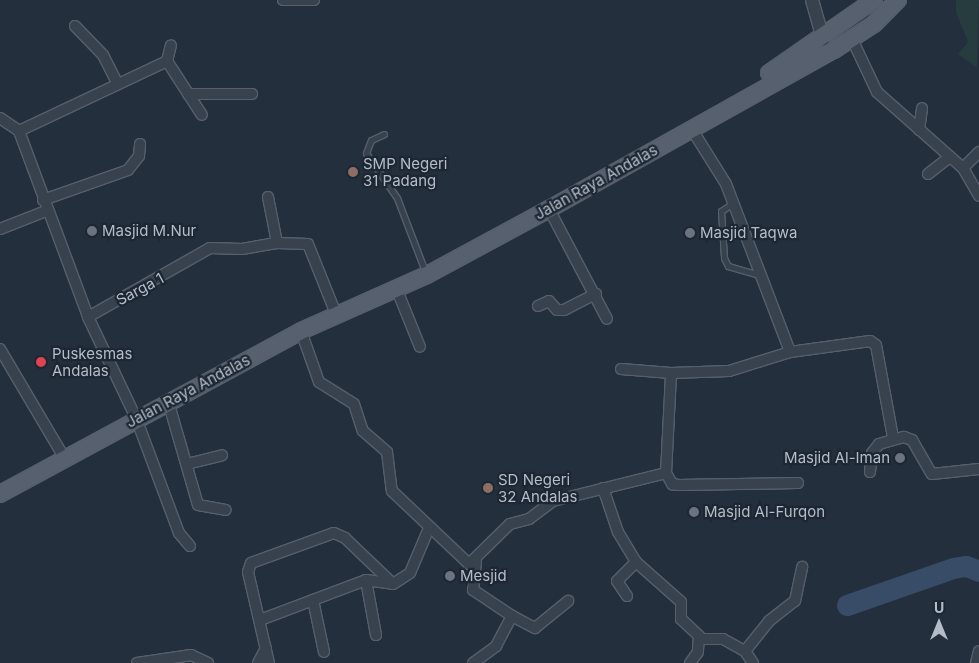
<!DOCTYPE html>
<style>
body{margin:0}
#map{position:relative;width:979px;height:663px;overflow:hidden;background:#242f3e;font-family:Inter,sans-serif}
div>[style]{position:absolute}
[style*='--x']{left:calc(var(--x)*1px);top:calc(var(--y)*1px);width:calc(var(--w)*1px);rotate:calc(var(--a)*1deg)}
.green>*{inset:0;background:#263c3f}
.river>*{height:21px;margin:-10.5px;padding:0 10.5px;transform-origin:10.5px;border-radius:10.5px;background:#394c67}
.roads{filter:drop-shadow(1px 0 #565f6c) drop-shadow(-1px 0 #565f6c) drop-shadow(0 1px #565f6c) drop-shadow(0 -1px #565f6c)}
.service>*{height:5px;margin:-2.5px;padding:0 2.5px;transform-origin:2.5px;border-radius:2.5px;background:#38414e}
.minor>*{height:10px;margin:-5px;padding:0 5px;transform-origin:5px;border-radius:5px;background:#38414e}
.tertiary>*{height:12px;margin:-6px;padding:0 6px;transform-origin:6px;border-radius:6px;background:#38414e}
.primary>*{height:16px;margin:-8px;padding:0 8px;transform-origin:8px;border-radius:8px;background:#56606e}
.dots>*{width:14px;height:14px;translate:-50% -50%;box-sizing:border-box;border:2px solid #1d2633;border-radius:50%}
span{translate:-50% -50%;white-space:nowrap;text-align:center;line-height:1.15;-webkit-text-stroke:4.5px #1d2633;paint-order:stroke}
.poi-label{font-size:15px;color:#b4bcc9}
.left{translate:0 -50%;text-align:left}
.right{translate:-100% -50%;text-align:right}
.street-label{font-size:15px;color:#b4bcc9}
.north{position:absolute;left:914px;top:598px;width:50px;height:50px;-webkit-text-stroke:4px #1d2633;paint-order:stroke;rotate:0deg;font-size:14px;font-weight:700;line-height:20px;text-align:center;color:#b4bcc9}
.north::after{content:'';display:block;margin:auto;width:18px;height:22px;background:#b4bcc9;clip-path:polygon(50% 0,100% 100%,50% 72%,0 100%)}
</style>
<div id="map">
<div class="green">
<div style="clip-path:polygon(956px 0,979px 0,977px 68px,958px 54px,968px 42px,956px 12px)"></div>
</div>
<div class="river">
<div style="--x:847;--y:605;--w:112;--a:-19.2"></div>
<div style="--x:953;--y:568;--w:13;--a:-9"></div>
<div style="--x:966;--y:566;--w:14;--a:21"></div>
</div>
<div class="roads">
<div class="service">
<div style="--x:384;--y:134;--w:14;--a:155"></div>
<div style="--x:371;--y:140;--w:14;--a:111"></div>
<div style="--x:366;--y:153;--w:55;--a:55.4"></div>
<div style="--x:397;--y:198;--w:73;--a:69.1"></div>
<div style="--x:733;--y:203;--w:14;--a:146"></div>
<div style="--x:721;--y:211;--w:47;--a:86.3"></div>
<div style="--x:724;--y:258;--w:9;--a:63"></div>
<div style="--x:728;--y:266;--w:33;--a:16"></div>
</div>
<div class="minor">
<div style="--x:283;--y:0;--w:31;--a:0"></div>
<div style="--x:75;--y:26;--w:40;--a:46"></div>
<div style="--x:103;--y:55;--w:33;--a:63"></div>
<div style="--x:851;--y:37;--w:61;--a:64.7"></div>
<div style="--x:877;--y:92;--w:115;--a:41.5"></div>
<div style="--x:963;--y:168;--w:32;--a:60"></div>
<div style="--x:167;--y:61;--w:64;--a:57.1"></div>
<div style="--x:188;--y:94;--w:64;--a:0"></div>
<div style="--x:0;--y:118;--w:23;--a:34"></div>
<div style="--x:19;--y:131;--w:198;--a:69.6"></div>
<div style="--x:88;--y:317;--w:112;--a:64.6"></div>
<div style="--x:136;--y:418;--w:123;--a:69.5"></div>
<div style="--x:179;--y:533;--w:17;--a:50"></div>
<div style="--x:691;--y:128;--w:66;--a:58"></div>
<div style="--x:726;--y:184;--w:180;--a:69.1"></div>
<div style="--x:919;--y:130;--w:22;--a:-82"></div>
<div style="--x:19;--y:131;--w:164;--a:-25.3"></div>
<div style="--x:167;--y:61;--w:16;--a:-76"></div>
<div style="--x:963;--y:168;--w:23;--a:-45"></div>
<div style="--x:928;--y:174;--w:28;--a:-38"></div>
<div style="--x:268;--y:197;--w:47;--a:78.9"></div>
<div style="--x:43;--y:200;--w:90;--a:-19.4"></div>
<div style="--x:128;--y:170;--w:18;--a:-52"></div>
<div style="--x:139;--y:156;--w:12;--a:-85"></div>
<div style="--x:549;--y:209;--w:124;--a:62.2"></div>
<div style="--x:0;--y:229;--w:49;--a:-21.4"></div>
<div style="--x:397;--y:290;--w:61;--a:68"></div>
<div style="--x:538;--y:306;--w:12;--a:-24"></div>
<div style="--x:549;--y:301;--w:12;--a:48"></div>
<div style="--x:557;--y:310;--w:7;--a:0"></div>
<div style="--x:564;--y:310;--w:36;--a:-27"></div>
<div style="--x:88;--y:317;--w:140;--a:-29.5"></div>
<div style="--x:210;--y:248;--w:32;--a:2"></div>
<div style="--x:242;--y:249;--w:36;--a:-10"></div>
<div style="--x:277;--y:243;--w:31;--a:2"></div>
<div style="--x:308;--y:244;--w:75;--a:68.2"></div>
<div style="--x:301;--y:331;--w:54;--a:70.6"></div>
<div style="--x:319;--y:382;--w:41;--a:32.2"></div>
<div style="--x:354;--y:404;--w:28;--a:72"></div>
<div style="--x:363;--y:431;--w:32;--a:41"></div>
<div style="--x:387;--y:452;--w:39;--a:83"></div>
<div style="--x:392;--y:491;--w:106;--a:43.5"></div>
<div style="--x:469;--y:564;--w:57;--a:-44.3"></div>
<div style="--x:510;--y:524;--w:20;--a:-15"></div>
<div style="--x:529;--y:519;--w:30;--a:-37"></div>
<div style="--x:553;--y:501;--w:116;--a:-13.9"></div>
<div style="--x:666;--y:473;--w:100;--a:-87.1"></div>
<div style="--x:671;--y:373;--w:58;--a:-2"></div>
<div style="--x:729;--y:371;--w:64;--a:-17.3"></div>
<div style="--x:790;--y:352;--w:81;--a:-7.8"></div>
<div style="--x:870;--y:341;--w:7;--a:34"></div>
<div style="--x:876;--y:345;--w:95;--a:79.6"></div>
<div style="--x:0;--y:349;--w:128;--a:59.4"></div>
<div style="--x:621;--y:369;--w:50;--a:4.6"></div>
<div style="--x:168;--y:401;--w:108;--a:73.9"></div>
<div style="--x:198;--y:505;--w:28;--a:10"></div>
<div style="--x:187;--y:464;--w:36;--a:-14"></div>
<div style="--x:870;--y:472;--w:19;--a:-84"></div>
<div style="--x:872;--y:453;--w:11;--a:-52"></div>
<div style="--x:879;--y:444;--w:26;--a:-16"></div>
<div style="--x:904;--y:437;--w:9;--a:21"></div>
<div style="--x:912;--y:440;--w:39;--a:60"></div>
<div style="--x:932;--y:474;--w:47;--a:-6.1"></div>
<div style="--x:666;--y:473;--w:13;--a:61"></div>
<div style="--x:672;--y:484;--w:7;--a:8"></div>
<div style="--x:679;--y:485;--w:119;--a:-1"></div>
<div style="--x:603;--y:488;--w:46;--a:71.2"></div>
<div style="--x:618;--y:532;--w:35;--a:59"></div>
<div style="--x:636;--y:562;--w:60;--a:41.6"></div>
<div style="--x:681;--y:602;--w:17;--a:90"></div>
<div style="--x:681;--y:619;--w:25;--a:43"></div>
<div style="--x:699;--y:636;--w:16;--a:94"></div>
<div style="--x:698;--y:652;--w:14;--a:126"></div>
<div style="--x:366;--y:580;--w:56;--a:79.7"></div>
<div style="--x:627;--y:596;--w:18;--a:-124"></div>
<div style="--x:617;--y:581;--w:27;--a:-45"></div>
<div style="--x:313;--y:600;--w:53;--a:78.1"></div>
<div style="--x:512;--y:616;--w:26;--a:28"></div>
<div style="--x:535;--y:628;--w:43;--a:-39.3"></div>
<div style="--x:260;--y:620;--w:113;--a:-20.7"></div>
<div style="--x:366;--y:580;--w:27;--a:8"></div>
<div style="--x:393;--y:584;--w:20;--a:-33"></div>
<div style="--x:410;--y:573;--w:49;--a:-67.1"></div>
<div style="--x:700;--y:639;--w:23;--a:0"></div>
<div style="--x:723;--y:639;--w:25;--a:29"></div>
<div style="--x:137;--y:663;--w:55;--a:-8.4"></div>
<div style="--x:191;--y:655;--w:19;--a:25"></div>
<div style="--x:258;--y:663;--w:17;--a:-62"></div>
<div style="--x:269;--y:663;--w:93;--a:-103"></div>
<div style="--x:248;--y:572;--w:9;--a:-72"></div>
<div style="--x:251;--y:563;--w:88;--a:-19.9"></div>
<div style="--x:334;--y:533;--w:12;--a:24"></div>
<div style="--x:345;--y:538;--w:66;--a:43.8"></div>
<div style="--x:473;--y:663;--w:29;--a:-36"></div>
<div style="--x:496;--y:646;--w:34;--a:-62"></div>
<div style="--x:512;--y:616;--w:47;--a:-146.3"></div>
<div style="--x:473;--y:590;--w:28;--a:-84"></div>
<div style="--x:753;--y:663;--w:14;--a:-124"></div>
<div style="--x:745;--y:651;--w:38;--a:-51"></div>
<div style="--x:769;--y:621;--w:33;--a:-38"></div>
<div style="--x:795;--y:601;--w:35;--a:-78"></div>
<div style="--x:976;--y:663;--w:12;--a:-76"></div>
</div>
<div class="tertiary">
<div style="--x:812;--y:0;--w:41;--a:74.2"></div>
</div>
<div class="primary">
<div style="--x:769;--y:73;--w:128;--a:-34.8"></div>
<div style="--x:0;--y:494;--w:342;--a:-28.4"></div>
<div style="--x:301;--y:331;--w:138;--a:-24"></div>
<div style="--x:427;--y:275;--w:139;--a:-28.4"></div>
<div style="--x:549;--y:209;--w:326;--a:-29.2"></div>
<div style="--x:834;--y:50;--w:48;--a:-33"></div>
<div style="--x:874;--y:24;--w:34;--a:-45"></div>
</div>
</div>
<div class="dots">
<div style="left:353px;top:172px;background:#8d6e63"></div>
<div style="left:92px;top:231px;background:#6b7280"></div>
<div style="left:690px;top:233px;background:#6b7280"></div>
<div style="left:41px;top:362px;background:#e0444e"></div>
<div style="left:900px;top:458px;background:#6b7280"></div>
<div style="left:488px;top:488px;background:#8d6e63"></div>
<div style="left:694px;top:512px;background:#6b7280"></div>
<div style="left:450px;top:576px;background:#6b7280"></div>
</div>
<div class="poi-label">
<span class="left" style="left:363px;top:172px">SMP Negeri<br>31 Padang</span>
<span class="left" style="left:102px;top:231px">Masjid M.Nur</span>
<span class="left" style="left:700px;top:233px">Masjid Taqwa</span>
<span class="left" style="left:52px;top:362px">Puskesmas<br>Andalas</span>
<span class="right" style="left:890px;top:458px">Masjid Al-Iman</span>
<span class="left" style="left:498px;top:488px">SD Negeri<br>32 Andalas</span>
<span class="left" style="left:704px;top:512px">Masjid Al-Furqon</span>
<span class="left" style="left:460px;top:576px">Mesjid</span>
</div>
<div class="street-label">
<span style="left:596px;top:182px;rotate:-29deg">Jalan Raya Andalas</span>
<span style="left:140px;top:289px;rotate:-28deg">Sarga 1</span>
<span style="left:188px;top:391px;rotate:-28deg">Jalan Raya Andalas</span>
</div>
<div class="north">U</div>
</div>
